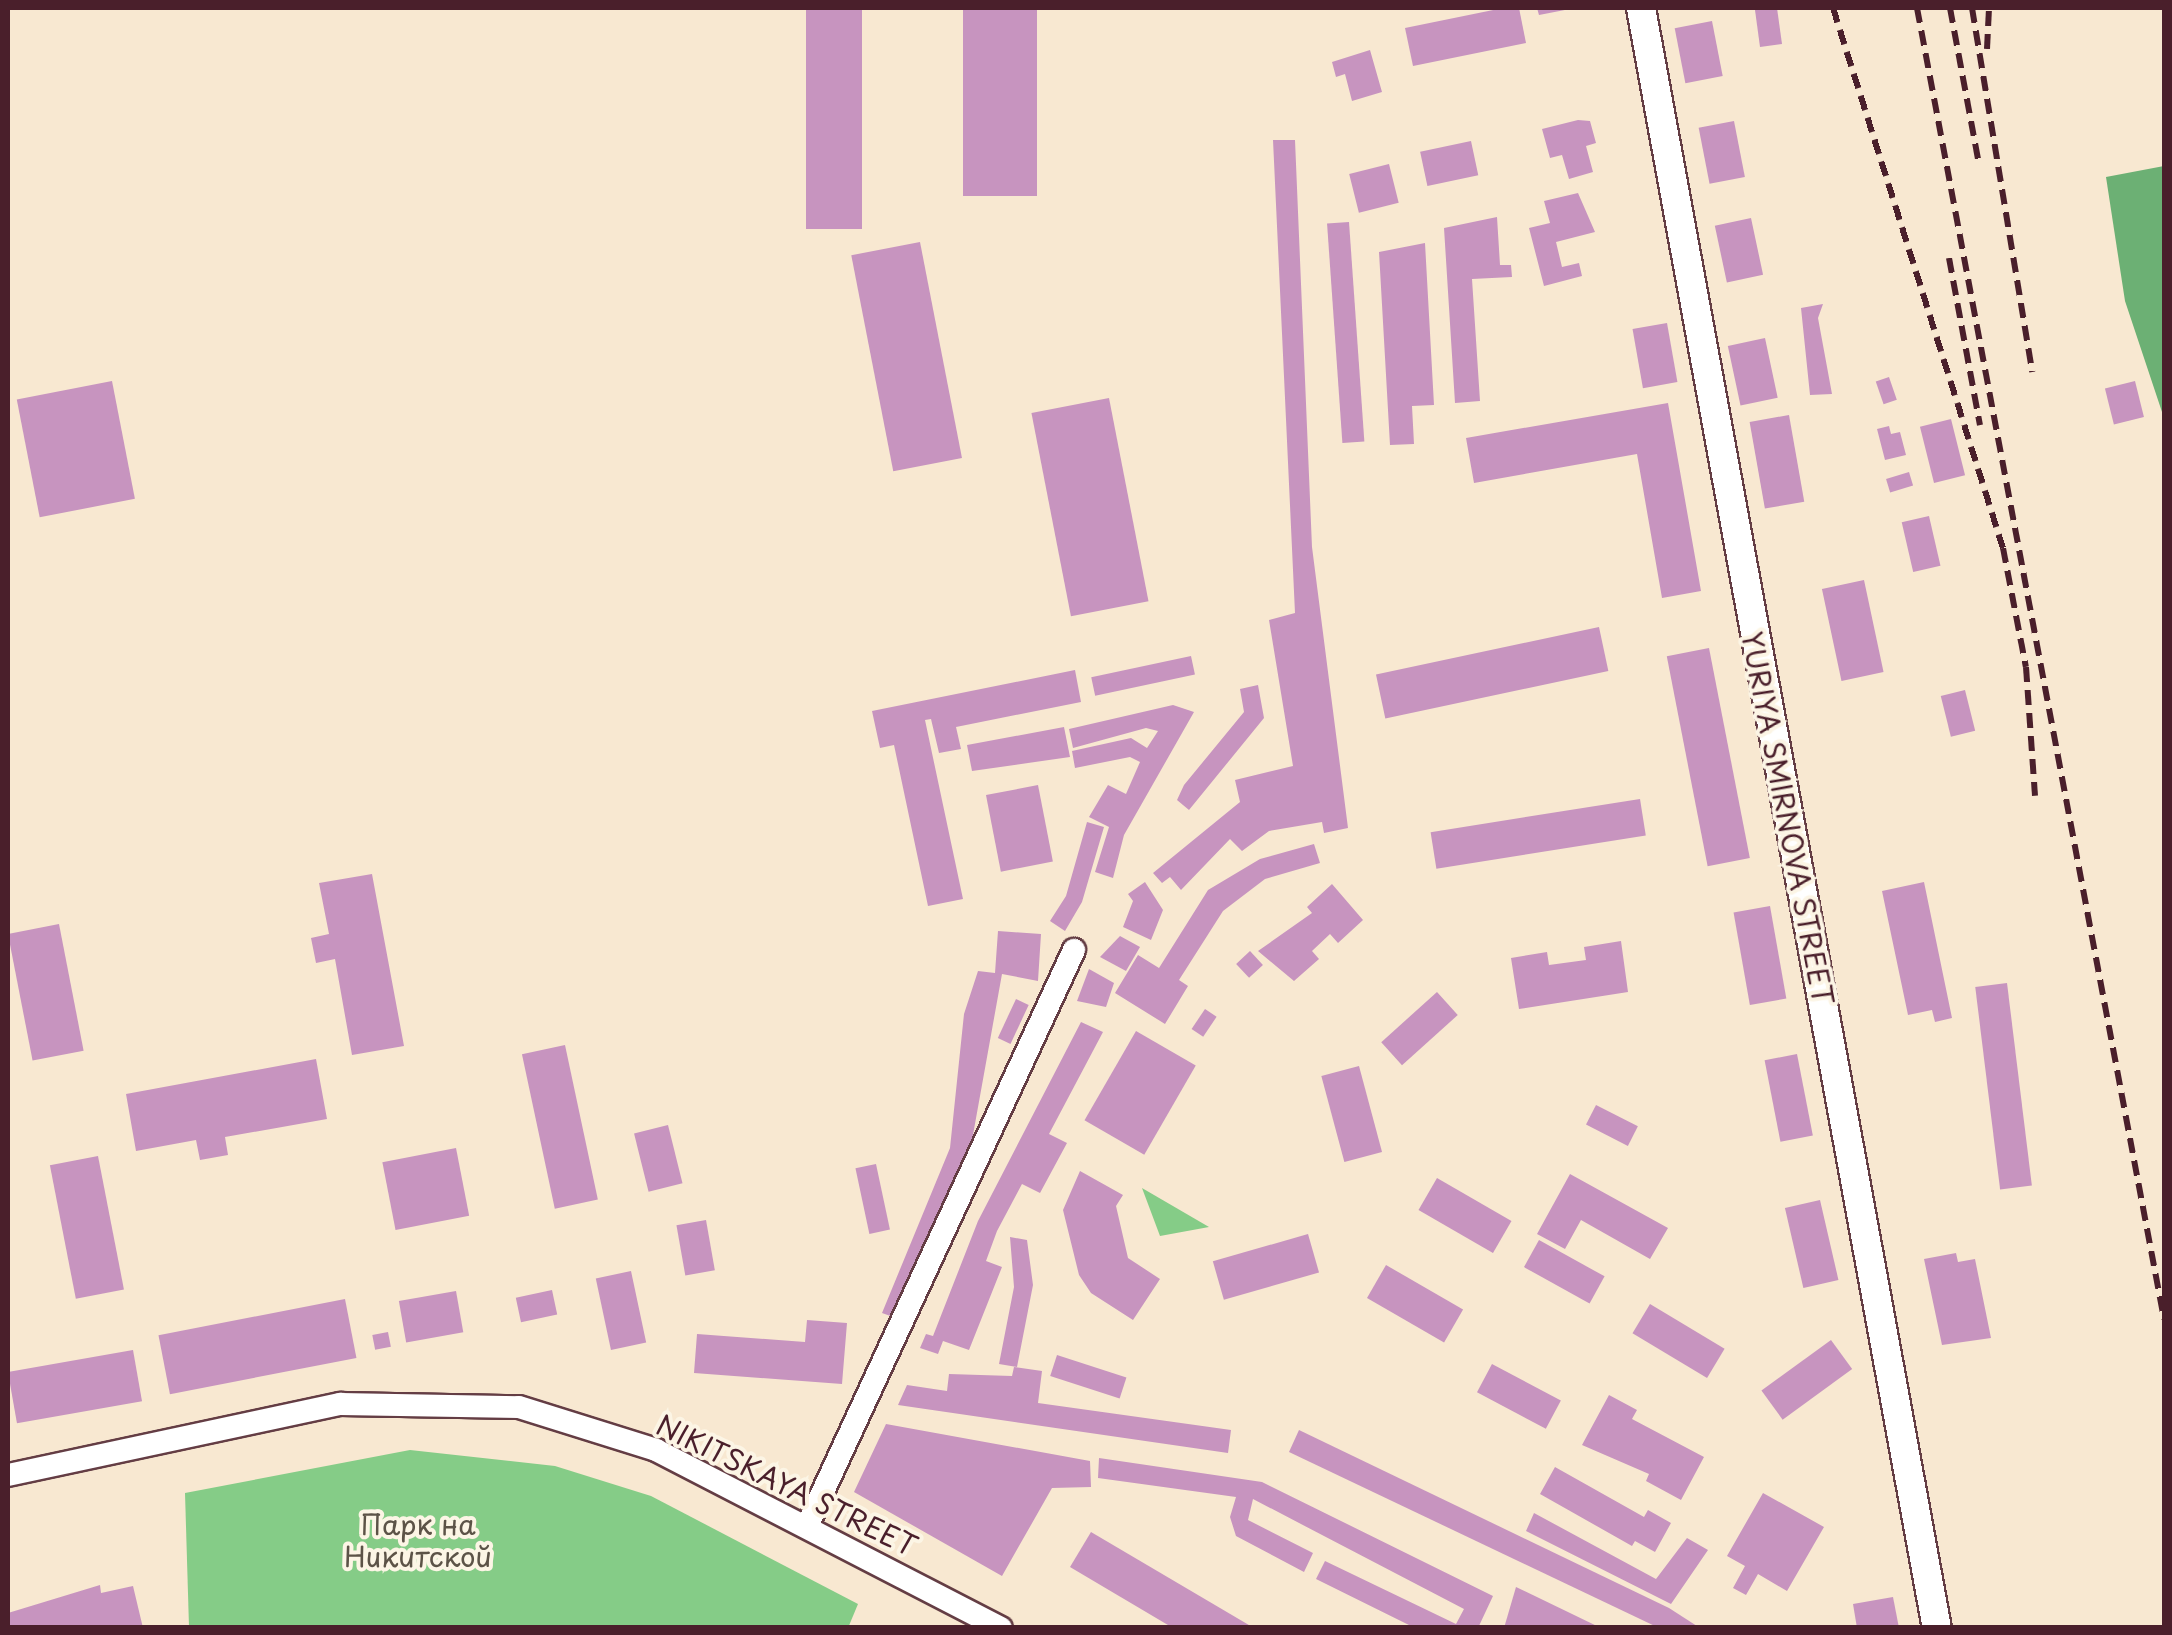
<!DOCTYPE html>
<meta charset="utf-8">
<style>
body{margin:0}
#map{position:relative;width:2172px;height:1635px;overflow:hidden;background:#f8e8d1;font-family:"Playpen Sans",sans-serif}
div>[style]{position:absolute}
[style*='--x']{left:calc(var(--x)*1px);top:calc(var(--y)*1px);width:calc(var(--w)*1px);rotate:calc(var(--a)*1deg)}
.green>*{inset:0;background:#85cc87}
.forest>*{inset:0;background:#6cb074}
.building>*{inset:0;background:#c794bf;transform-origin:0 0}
.roads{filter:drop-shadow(2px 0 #643d44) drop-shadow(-2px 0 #643d44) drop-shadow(0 2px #643d44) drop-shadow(0 -2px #643d44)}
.minor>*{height:22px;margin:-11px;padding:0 11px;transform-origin:11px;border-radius:11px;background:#fff}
.major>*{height:28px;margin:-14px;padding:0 14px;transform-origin:14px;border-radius:14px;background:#fff}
.rail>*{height:6px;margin-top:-3px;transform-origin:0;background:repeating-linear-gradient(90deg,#4a1f2b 0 15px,transparent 0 23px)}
span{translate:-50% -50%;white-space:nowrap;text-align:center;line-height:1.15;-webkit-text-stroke:8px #fcf5e5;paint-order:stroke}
.street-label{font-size:28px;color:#4a1f2b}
.park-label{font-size:28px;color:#5c5347}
.frame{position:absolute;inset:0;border:10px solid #4a1f2b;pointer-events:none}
</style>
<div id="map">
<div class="green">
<div style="clip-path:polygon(1142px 1188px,1209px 1227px,1160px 1236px)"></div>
<div style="clip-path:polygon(410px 1450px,555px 1466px,651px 1496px,858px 1604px,848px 1628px,189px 1627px,185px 1493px)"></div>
</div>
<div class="forest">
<div style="clip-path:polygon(2164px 166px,2164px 418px,2125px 301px,2106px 177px)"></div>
</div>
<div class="building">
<div style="left:806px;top:8px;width:56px;height:221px"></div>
<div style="left:963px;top:8px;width:74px;height:188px"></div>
<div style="clip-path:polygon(1503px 8px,1519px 8px,1526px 43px,1413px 66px,1405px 28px)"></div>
<div style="clip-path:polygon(1537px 8px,1570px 8px,1570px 9px,1539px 15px)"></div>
<div style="clip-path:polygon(1770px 8px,1777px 8px,1782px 44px,1760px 47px,1755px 10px)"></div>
<div style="left:1712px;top:21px;width:56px;height:38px;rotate:79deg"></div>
<div style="clip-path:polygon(1370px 50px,1382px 92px,1352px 101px,1345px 74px,1336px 77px,1332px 62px)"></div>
<div style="clip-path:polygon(1578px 120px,1590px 121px,1596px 143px,1586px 146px,1593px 172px,1569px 179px,1562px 155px,1550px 158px,1542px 129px)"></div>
<div style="left:1734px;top:121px;width:57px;height:36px;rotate:79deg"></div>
<div style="clip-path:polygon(1273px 140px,1295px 140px,1312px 547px,1348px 828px,1324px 833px,1322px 822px,1269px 831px,1242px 851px,1230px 839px,1181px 890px,1170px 877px,1162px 883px,1153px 873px,1240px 802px,1235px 780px,1293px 766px,1269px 620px,1295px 613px)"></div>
<div style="left:1471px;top:141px;width:35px;height:52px;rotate:78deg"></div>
<div style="left:1389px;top:164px;width:40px;height:41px;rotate:76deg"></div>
<div style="clip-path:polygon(1578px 193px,1595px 232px,1556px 242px,1562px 267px,1579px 263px,1582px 276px,1544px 286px,1529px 228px,1550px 223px,1544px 201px)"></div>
<div style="clip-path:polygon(1497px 217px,1500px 265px,1511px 265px,1512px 277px,1472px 279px,1480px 401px,1455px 403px,1444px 228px)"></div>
<div style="left:1751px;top:218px;width:58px;height:37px;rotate:78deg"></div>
<div style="left:1349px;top:222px;width:220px;height:22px;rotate:86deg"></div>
<div style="left:920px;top:242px;width:220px;height:70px;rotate:79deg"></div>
<div style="clip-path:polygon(1425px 243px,1434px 405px,1412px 406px,1414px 444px,1390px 445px,1379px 252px)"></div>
<div style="clip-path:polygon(1823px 304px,1818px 318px,1832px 394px,1810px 395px,1801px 308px)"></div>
<div style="left:1667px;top:323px;width:60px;height:35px;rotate:80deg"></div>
<div style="left:1765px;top:338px;width:61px;height:38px;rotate:78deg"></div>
<div style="left:1889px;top:377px;width:24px;height:14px;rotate:71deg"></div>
<div style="left:112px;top:381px;width:120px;height:97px;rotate:79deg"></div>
<div style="left:2135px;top:381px;width:37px;height:31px;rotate:76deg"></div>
<div style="left:1109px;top:398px;width:207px;height:79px;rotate:79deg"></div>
<div style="clip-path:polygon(1668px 403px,1701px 591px,1662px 598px,1637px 454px,1474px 483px,1466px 438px)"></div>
<div style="left:1789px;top:415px;width:88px;height:40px;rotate:80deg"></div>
<div style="left:1951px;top:419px;width:58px;height:32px;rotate:76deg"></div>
<div style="clip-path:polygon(1889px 426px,1891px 434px,1900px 432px,1906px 455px,1885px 460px,1877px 429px)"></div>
<div style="left:1909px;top:472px;width:14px;height:24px;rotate:73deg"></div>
<div style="left:1929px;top:516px;width:51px;height:28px;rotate:77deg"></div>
<div style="left:1864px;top:580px;width:94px;height:43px;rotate:78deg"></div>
<div style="left:1599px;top:627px;width:45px;height:228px;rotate:78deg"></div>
<div style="left:1709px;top:648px;width:214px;height:43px;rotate:79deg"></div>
<div style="left:1191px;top:656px;width:19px;height:102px;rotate:78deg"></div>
<div style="clip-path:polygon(1075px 670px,1081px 702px,956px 727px,961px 749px,939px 753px,931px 719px,925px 720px,963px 899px,928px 906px,894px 745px,880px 748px,872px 711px)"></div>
<div style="clip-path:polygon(1258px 685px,1264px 718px,1189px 810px,1177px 800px,1184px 785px,1244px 712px,1240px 689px)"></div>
<div style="left:1965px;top:690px;width:42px;height:25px;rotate:76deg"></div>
<div style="clip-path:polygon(1173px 705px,1194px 712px,1124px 835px,1113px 878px,1095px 872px,1109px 827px,1089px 817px,1108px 785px,1126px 794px,1140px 762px,1130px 757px,1075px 768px,1072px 751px,1131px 738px,1147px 748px,1158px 731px,1146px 728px,1073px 748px,1069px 729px)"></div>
<div style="clip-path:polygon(1064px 727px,1070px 757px,972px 771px,967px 745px)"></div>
<div style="left:1038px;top:785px;width:78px;height:53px;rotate:79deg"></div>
<div style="left:1640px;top:799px;width:37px;height:212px;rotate:81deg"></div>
<div style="clip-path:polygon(1087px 822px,1104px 827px,1082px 902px,1065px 931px,1050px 921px,1066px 896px)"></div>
<div style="clip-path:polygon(1314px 844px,1320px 863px,1265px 879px,1223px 911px,1179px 980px,1188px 986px,1165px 1024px,1115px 993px,1138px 955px,1159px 968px,1208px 890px,1260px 859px)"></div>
<div style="clip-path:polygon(372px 874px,404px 1046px,352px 1055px,335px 959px,316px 963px,311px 938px,329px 934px,319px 883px)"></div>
<div style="clip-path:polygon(1145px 882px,1163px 910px,1151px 940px,1123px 927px,1133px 901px,1128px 894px)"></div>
<div style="clip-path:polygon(1924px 882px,1952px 1018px,1935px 1022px,1932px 1010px,1908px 1015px,1882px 891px)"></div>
<div style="clip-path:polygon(1332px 884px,1363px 920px,1338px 943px,1330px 934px,1312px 951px,1319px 959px,1294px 981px,1258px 951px,1312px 913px,1307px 907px)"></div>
<div style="left:1770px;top:906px;width:94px;height:37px;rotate:80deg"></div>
<div style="left:59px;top:924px;width:129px;height:52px;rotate:79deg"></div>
<div style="clip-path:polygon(998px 931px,1041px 934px,1038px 981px,1002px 974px,971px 1146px,896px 1318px,882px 1313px,950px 1148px,964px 1014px,978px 971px,995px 973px)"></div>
<div style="clip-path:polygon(1120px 936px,1140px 947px,1126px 971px,1100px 957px)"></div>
<div style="clip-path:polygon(1621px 941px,1628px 992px,1519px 1009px,1511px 958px,1547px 952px,1549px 965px,1586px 960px,1584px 947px)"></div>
<div style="left:1250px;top:951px;width:19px;height:19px;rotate:47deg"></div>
<div style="clip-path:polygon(1089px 969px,1114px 983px,1106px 1007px,1077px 1001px)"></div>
<div style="left:2007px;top:983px;width:204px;height:32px;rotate:83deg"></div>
<div style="left:1437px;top:992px;width:31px;height:75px;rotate:48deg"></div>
<div style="left:1016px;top:999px;width:14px;height:43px;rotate:25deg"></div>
<div style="left:1205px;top:1009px;width:14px;height:24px;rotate:34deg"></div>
<div style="clip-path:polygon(1081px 1022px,1103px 1032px,1049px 1134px,1067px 1143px,1040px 1193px,1022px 1184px,997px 1231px,986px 1261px,1002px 1267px,969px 1350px,943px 1341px,938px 1354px,920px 1348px,926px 1334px,933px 1336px,978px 1221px)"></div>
<div style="left:1136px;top:1031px;width:69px;height:103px;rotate:30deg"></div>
<div style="left:565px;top:1045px;width:158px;height:44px;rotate:78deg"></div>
<div style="left:1797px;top:1054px;width:83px;height:33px;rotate:79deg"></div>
<div style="clip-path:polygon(316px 1059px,327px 1119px,225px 1137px,228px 1155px,200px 1160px,196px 1140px,136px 1151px,126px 1094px)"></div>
<div style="left:1359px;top:1066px;width:89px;height:39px;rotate:75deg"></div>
<div style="left:1596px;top:1105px;width:47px;height:22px;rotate:27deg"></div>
<div style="left:668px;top:1125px;width:60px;height:35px;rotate:76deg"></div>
<div style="left:456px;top:1148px;width:69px;height:75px;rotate:79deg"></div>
<div style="left:98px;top:1156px;width:136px;height:49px;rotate:79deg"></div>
<div style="left:876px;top:1164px;width:67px;height:21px;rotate:78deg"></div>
<div style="clip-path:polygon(1080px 1171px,1123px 1195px,1116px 1206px,1128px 1258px,1160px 1279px,1133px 1320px,1091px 1293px,1079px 1275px,1063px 1210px)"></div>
<div style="clip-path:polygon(1570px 1174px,1668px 1228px,1650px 1259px,1581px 1220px,1565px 1249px,1537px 1234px)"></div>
<div style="left:1437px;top:1178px;width:86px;height:37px;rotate:30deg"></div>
<div style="left:1820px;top:1200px;width:82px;height:36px;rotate:77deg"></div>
<div style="left:706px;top:1220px;width:51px;height:30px;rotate:80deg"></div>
<div style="left:1308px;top:1234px;width:40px;height:99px;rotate:74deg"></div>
<div style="clip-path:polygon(1010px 1237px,1027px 1240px,1033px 1285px,1017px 1367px,999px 1364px,1014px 1287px)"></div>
<div style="left:1539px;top:1240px;width:75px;height:31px;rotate:29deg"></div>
<div style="clip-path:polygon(1956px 1253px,1958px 1262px,1975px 1259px,1991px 1338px,1942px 1345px,1924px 1259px)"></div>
<div style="left:1386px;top:1265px;width:89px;height:38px;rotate:30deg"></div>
<div style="left:631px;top:1271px;width:73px;height:36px;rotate:78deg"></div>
<div style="left:552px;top:1290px;width:25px;height:37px;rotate:78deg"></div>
<div style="left:456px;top:1291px;width:42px;height:58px;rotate:80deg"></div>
<div style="left:345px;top:1299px;width:60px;height:190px;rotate:79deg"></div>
<div style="left:1650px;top:1304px;width:87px;height:34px;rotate:31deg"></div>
<div style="clip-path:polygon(807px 1320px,847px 1323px,842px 1384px,694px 1373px,697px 1334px,805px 1342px)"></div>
<div style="left:388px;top:1332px;width:15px;height:16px;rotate:79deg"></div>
<div style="left:1831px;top:1340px;width:36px;height:86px;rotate:54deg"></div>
<div style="left:133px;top:1350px;width:52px;height:127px;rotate:80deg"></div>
<div style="left:1057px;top:1355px;width:73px;height:22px;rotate:18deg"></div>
<div style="left:1492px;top:1364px;width:78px;height:32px;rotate:28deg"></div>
<div style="clip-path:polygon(1014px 1367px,1042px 1371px,1038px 1403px,1231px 1430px,1228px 1453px,898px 1405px,907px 1385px,947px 1391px,949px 1374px,1012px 1376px)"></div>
<div style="clip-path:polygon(1609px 1395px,1637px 1410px,1632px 1419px,1704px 1457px,1681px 1500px,1646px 1481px,1649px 1474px,1582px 1445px)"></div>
<div style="clip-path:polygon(886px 1424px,1090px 1461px,1091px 1487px,1052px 1488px,1002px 1576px,854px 1492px)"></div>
<div style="clip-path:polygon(1299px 1430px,1669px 1608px,1700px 1628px,1659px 1628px,1289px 1452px)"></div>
<div style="clip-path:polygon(1099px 1458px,1262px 1482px,1493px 1596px,1478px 1628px,1415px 1628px,1316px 1579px,1325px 1561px,1456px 1624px,1464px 1609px,1253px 1499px,1248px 1520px,1313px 1553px,1304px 1572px,1236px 1536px,1230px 1517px,1236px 1497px,1098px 1478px)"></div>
<div style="clip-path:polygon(1555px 1467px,1644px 1517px,1648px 1510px,1671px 1523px,1655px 1552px,1635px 1541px,1632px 1546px,1540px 1494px)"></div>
<div style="clip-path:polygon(1763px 1493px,1824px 1527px,1787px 1591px,1758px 1574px,1746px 1595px,1733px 1588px,1745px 1566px,1727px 1556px)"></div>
<div style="clip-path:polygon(1534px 1513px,1656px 1579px,1687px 1538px,1708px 1550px,1671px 1604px,1526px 1531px)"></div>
<div style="clip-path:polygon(1091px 1532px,1254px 1628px,1173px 1628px,1070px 1567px)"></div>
<div style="clip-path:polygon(100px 1585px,101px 1593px,133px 1586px,143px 1628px,8px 1628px,8px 1613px)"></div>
<div style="clip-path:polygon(1516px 1587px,1601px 1628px,1504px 1628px)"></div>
<div style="clip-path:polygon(1893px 1597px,1899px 1628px,1857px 1628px,1853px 1604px)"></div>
</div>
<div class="roads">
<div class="minor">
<div style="--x:8;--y:1475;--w:340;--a:-12.1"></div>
<div style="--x:340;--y:1404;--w:179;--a:1"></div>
<div style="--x:519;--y:1407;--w:144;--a:17.4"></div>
<div style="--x:656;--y:1450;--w:388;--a:27.3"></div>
<div style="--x:807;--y:1526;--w:635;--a:-65.13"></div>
</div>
<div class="major">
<div style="--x:1641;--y:8;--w:1647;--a:79.65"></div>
</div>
</div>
<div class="rail">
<div style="--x:1833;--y:8;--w:566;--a:72.53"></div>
<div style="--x:2003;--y:548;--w:121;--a:79.1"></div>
<div style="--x:2026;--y:667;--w:129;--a:86"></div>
<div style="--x:1917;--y:8;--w:1334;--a:79.33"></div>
<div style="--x:1950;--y:8;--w:160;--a:79.5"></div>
<div style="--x:1972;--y:8;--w:369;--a:80.6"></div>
<div style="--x:1987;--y:49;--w:41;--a:-87.2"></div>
<div style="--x:1949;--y:258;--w:170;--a:79.5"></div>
</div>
<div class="street-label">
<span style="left:1788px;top:818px;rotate:79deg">YURIYA SMIRNOVA STREET</span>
<span style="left:787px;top:1485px;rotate:26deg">NIKITSKAYA STREET</span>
</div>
<div class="park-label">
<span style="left:418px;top:1540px">Парк на<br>Никитской</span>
</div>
<div class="frame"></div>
</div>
